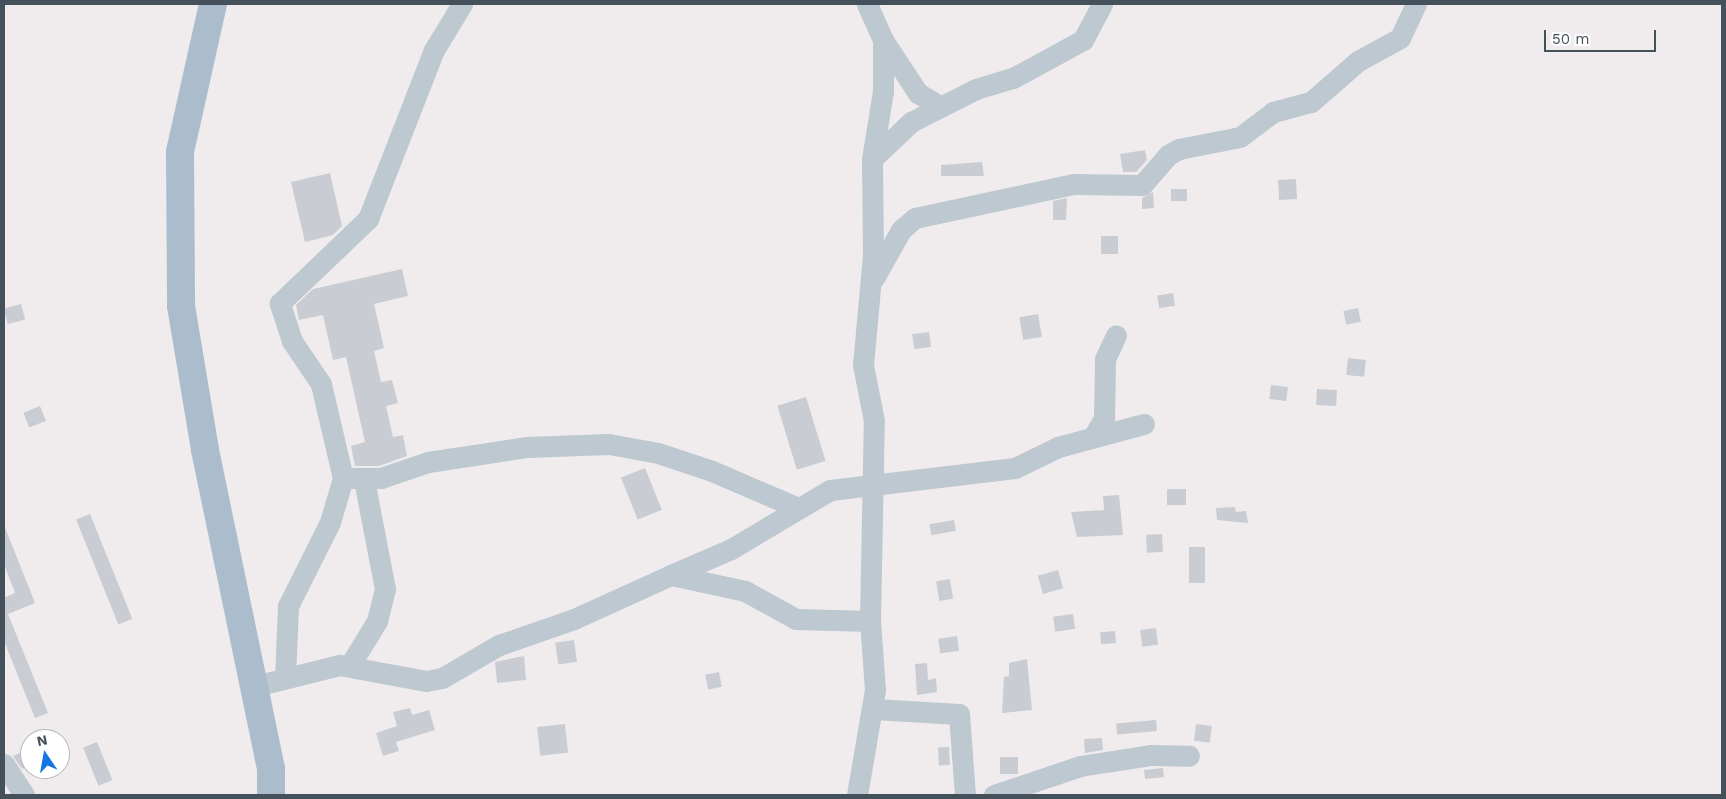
<!DOCTYPE html>
<style>
body{margin:0}
#map{position:relative;width:1726px;height:799px;overflow:hidden;background:#f0eced;font-family:"Work Sans",sans-serif}
div>[style]{position:absolute}
[style*='--x']{left:calc(var(--x)*1px);top:calc(var(--y)*1px);width:calc(var(--w)*1px);rotate:calc(var(--a)*1deg)}
.building>*{inset:0;background:#c9ccd2;transform-origin:0 0}
.minor>*{height:21px;margin:-10.5px;padding:0 10.5px;transform-origin:10.5px;border-radius:10.5px;background:#bdc8d0}
.major>*{height:28px;margin:-14px;padding:0 14px;transform-origin:14px;border-radius:14px;background:#abbdcd}
span{translate:-50% -50%;white-space:nowrap;text-align:center;line-height:1.15;-webkit-text-stroke:4px #fff;paint-order:stroke}
.frame{position:absolute;inset:0;border:5px solid #45515a;pointer-events:none}
.north{position:absolute;left:20px;top:729px;width:50px;height:50px;box-sizing:border-box;background:#fff;border:1px solid #b5b9bd;border-radius:50%;rotate:348deg;font-size:14px;font-weight:700;line-height:20px;text-align:center;color:#45515a}
.north::after{content:'';display:block;margin:auto;width:18px;height:22px;background:#1474e2;clip-path:polygon(50% 0,100% 100%,50% 72%,0 100%)}
.scale{position:absolute;left:1544px;top:30px;width:112px;height:22px;box-sizing:border-box;border:2px solid #45515a;border-top:0;padding-left:6px;font-size:15px;line-height:18px;white-space:nowrap;color:#45515a;-webkit-text-stroke:4px #fff;paint-order:stroke}
</style>
<div id="map">
<div class="building">
<div style="clip-path:polygon(1145px 150px,1147px 160px,1136px 172px,1123px 172px,1120px 154px)"></div>
<div style="clip-path:polygon(982px 162px,984px 176px,941px 176px,941px 165px)"></div>
<div style="clip-path:polygon(330px 173px,342px 226px,333px 235px,305px 242px,291px 182px)"></div>
<div style="left:1296px;top:179px;width:20px;height:18px;rotate:87deg"></div>
<div style="left:1171px;top:189px;width:16px;height:12px"></div>
<div style="clip-path:polygon(1153px 192px,1154px 208px,1142px 209px,1142px 198px)"></div>
<div style="clip-path:polygon(1067px 198px,1066px 220px,1053px 220px,1053px 201px)"></div>
<div style="left:1118px;top:236px;width:18px;height:17px;rotate:90deg"></div>
<div style="clip-path:polygon(402px 269px,408px 296px,374px 304px,384px 348px,374px 351px,381px 382px,392px 380px,398px 403px,386px 406px,393px 437px,403px 435px,407px 456px,379px 466px,355px 466px,351px 446px,365px 442px,346px 357px,333px 360px,323px 315px,299px 320px,296px 305px,313px 289px)"></div>
<div style="left:1173px;top:293px;width:13px;height:16px;rotate:81deg"></div>
<div style="left:21px;top:304px;width:16px;height:18px;rotate:75deg"></div>
<div style="left:1358px;top:308px;width:14px;height:15px;rotate:78deg"></div>
<div style="left:1038px;top:314px;width:23px;height:19px;rotate:80deg"></div>
<div style="left:929px;top:332px;width:15px;height:17px;rotate:82deg"></div>
<div style="left:1348px;top:358px;width:18px;height:17px;rotate:6deg"></div>
<div style="left:1271px;top:385px;width:17px;height:14px;rotate:7deg"></div>
<div style="left:1317px;top:389px;width:20px;height:16px;rotate:3deg"></div>
<div style="left:806px;top:397px;width:67px;height:30px;rotate:73deg"></div>
<div style="left:40px;top:406px;width:16px;height:18px;rotate:68deg"></div>
<div style="left:645px;top:468px;width:45px;height:26px;rotate:68deg"></div>
<div style="left:1167px;top:489px;width:19px;height:16px"></div>
<div style="clip-path:polygon(1119px 495px,1123px 535px,1077px 537px,1071px 512px,1104px 510px,1103px 496px)"></div>
<div style="clip-path:polygon(1235px 507px,1236px 512px,1246px 511px,1248px 523px,1217px 520px,1216px 508px)"></div>
<div style="left:90px;top:514px;width:113px;height:15px;rotate:68deg"></div>
<div style="left:954px;top:520px;width:11px;height:25px;rotate:80deg"></div>
<div style="clip-path:polygon(4px 525px,35px 603px,8px 614px,48px 713px,35px 718px,4px 641px,4px 598px,15px 593px,4px 564px)"></div>
<div style="left:1162px;top:534px;width:18px;height:16px;rotate:87deg"></div>
<div style="left:1205px;top:547px;width:36px;height:16px;rotate:90deg"></div>
<div style="left:1058px;top:570px;width:19px;height:21px;rotate:74deg"></div>
<div style="left:950px;top:579px;width:20px;height:14px;rotate:81deg"></div>
<div style="left:1073px;top:614px;width:15px;height:20px;rotate:82deg"></div>
<div style="left:1156px;top:628px;width:17px;height:16px;rotate:83deg"></div>
<div style="left:1115px;top:631px;width:12px;height:15px;rotate:85deg"></div>
<div style="left:957px;top:636px;width:15px;height:19px;rotate:82deg"></div>
<div style="left:574px;top:640px;width:22px;height:19px;rotate:82deg"></div>
<div style="clip-path:polygon(524px 656px,526px 680px,497px 683px,495px 662px)"></div>
<div style="clip-path:polygon(1027px 659px,1032px 710px,1002px 713px,1004px 677px,1009px 676px,1009px 663px)"></div>
<div style="clip-path:polygon(927px 663px,928px 680px,936px 678px,937px 692px,917px 695px,915px 664px)"></div>
<div style="left:719px;top:672px;width:15px;height:14px;rotate:79deg"></div>
<div style="clip-path:polygon(410px 708px,412px 715px,429px 710px,435px 730px,396px 742px,399px 751px,383px 756px,376px 733px,397px 726px,393px 712px)"></div>
<div style="left:1156px;top:720px;width:11px;height:40px;rotate:85deg"></div>
<div style="left:565px;top:724px;width:29px;height:28px;rotate:84deg"></div>
<div style="left:1196px;top:724px;width:16px;height:17px;rotate:7deg"></div>
<div style="clip-path:polygon(1102px 738px,1103px 750px,1085px 753px,1084px 739px)"></div>
<div style="left:97px;top:742px;width:41px;height:15px;rotate:68deg"></div>
<div style="left:949px;top:747px;width:18px;height:11px;rotate:87deg"></div>
<div style="clip-path:polygon(30px 748px,30px 765px,22px 769px,13px 756px)"></div>
<div style="left:1018px;top:757px;width:17px;height:18px;rotate:90deg"></div>
<div style="left:1163px;top:768px;width:9px;height:19px;rotate:84deg"></div>
</div>
<div class="minor">
<div style="--x:883;--y:40;--w:64;--a:56.6"></div>
<div style="--x:918;--y:93;--w:27;--a:31"></div>
<div style="--x:872;--y:159;--w:54;--a:-43.5"></div>
<div style="--x:911;--y:122;--w:73;--a:-26.9"></div>
<div style="--x:976;--y:89;--w:39;--a:-17"></div>
<div style="--x:1013;--y:78;--w:80;--a:-28.5"></div>
<div style="--x:1083;--y:40;--w:41;--a:-62.2"></div>
<div style="--x:874;--y:278;--w:55;--a:-60.6"></div>
<div style="--x:901;--y:230;--w:18;--a:-41"></div>
<div style="--x:915;--y:218;--w:162;--a:-12.1"></div>
<div style="--x:1073;--y:184;--w:69;--a:0.8"></div>
<div style="--x:1142;--y:185;--w:40;--a:-49"></div>
<div style="--x:1168;--y:155;--w:13;--a:-29"></div>
<div style="--x:1179;--y:149;--w:62;--a:-11.1"></div>
<div style="--x:1240;--y:137;--w:41;--a:-37.1"></div>
<div style="--x:1273;--y:112;--w:39;--a:-15"></div>
<div style="--x:1311;--y:102;--w:62;--a:-41.1"></div>
<div style="--x:1358;--y:61;--w:48;--a:-28.7"></div>
<div style="--x:1400;--y:38;--w:38;--a:-65"></div>
<div style="--x:1093;--y:437;--w:21;--a:-59"></div>
<div style="--x:1104;--y:419;--w:60;--a:-89"></div>
<div style="--x:1105;--y:359;--w:26;--a:-65"></div>
<div style="--x:343;--y:478;--w:38;--a:0"></div>
<div style="--x:381;--y:478;--w:50;--a:-18.8"></div>
<div style="--x:428;--y:462;--w:99;--a:-8.7"></div>
<div style="--x:526;--y:447;--w:83;--a:-2.1"></div>
<div style="--x:609;--y:444;--w:50;--a:10.4"></div>
<div style="--x:658;--y:453;--w:57;--a:18.4"></div>
<div style="--x:712;--y:471;--w:91;--a:23.2"></div>
<div style="--x:671;--y:575;--w:65;--a:-23.4"></div>
<div style="--x:731;--y:549;--w:115;--a:-30.8"></div>
<div style="--x:830;--y:490;--w:186;--a:-6.8"></div>
<div style="--x:1015;--y:468;--w:48;--a:-26"></div>
<div style="--x:1058;--y:447;--w:89;--a:-15"></div>
<div style="--x:350;--y:665;--w:52;--a:-58.5"></div>
<div style="--x:377;--y:621;--w:33;--a:-76"></div>
<div style="--x:385;--y:589;--w:111;--a:-100.9"></div>
<div style="--x:285;--y:678;--w:72;--a:-87.6"></div>
<div style="--x:288;--y:606;--w:94;--a:-63.4"></div>
<div style="--x:330;--y:522;--w:46;--a:-73.5"></div>
<div style="--x:343;--y:478;--w:97;--a:-103.2"></div>
<div style="--x:321;--y:384;--w:52;--a:-124"></div>
<div style="--x:292;--y:341;--w:40;--a:-108"></div>
<div style="--x:280;--y:303;--w:122;--a:-43.7"></div>
<div style="--x:368;--y:219;--w:181;--a:-68.7"></div>
<div style="--x:434;--y:50;--w:54;--a:-58.7"></div>
<div style="--x:255;--y:686;--w:87;--a:-14"></div>
<div style="--x:339;--y:665;--w:88;--a:10.4"></div>
<div style="--x:426;--y:681;--w:16;--a:-11"></div>
<div style="--x:442;--y:678;--w:66;--a:-30.1"></div>
<div style="--x:499;--y:645;--w:79;--a:-19.1"></div>
<div style="--x:574;--y:619;--w:107;--a:-24.4"></div>
<div style="--x:671;--y:575;--w:76;--a:12.2"></div>
<div style="--x:745;--y:591;--w:58;--a:28.8"></div>
<div style="--x:796;--y:619;--w:74;--a:1.5"></div>
<div style="--x:874;--y:709;--w:85;--a:3.4"></div>
<div style="--x:959;--y:714;--w:81;--a:85.8"></div>
<div style="--x:4;--y:764;--w:37;--a:57"></div>
<div style="--x:857;--y:795;--w:107;--a:-80.3"></div>
<div style="--x:875;--y:690;--w:69;--a:-94.1"></div>
<div style="--x:870;--y:621;--w:200;--a:-88.9"></div>
<div style="--x:874;--y:421;--w:57;--a:-101.1"></div>
<div style="--x:863;--y:365;--w:109;--a:-84.8"></div>
<div style="--x:873;--y:256;--w:97;--a:-90.6"></div>
<div style="--x:872;--y:159;--w:69;--a:-80.8"></div>
<div style="--x:883;--y:91;--w:51;--a:-90"></div>
<div style="--x:883;--y:40;--w:39;--a:-114"></div>
<div style="--x:994;--y:795;--w:91;--a:-18.6"></div>
<div style="--x:1080;--y:766;--w:71;--a:-8.9"></div>
<div style="--x:1150;--y:755;--w:39;--a:1"></div>
</div>
<div class="major">
<div style="--x:213;--y:4;--w:152;--a:102.6"></div>
<div style="--x:180;--y:152;--w:154;--a:89.6"></div>
<div style="--x:181;--y:306;--w:146;--a:80.5"></div>
<div style="--x:205;--y:450;--w:326;--a:78.3"></div>
<div style="--x:271;--y:769;--w:26;--a:90"></div>
</div>
<div class="frame"></div>
<div class="north">N</div>
<div class="scale">50 m</div>
</div>
